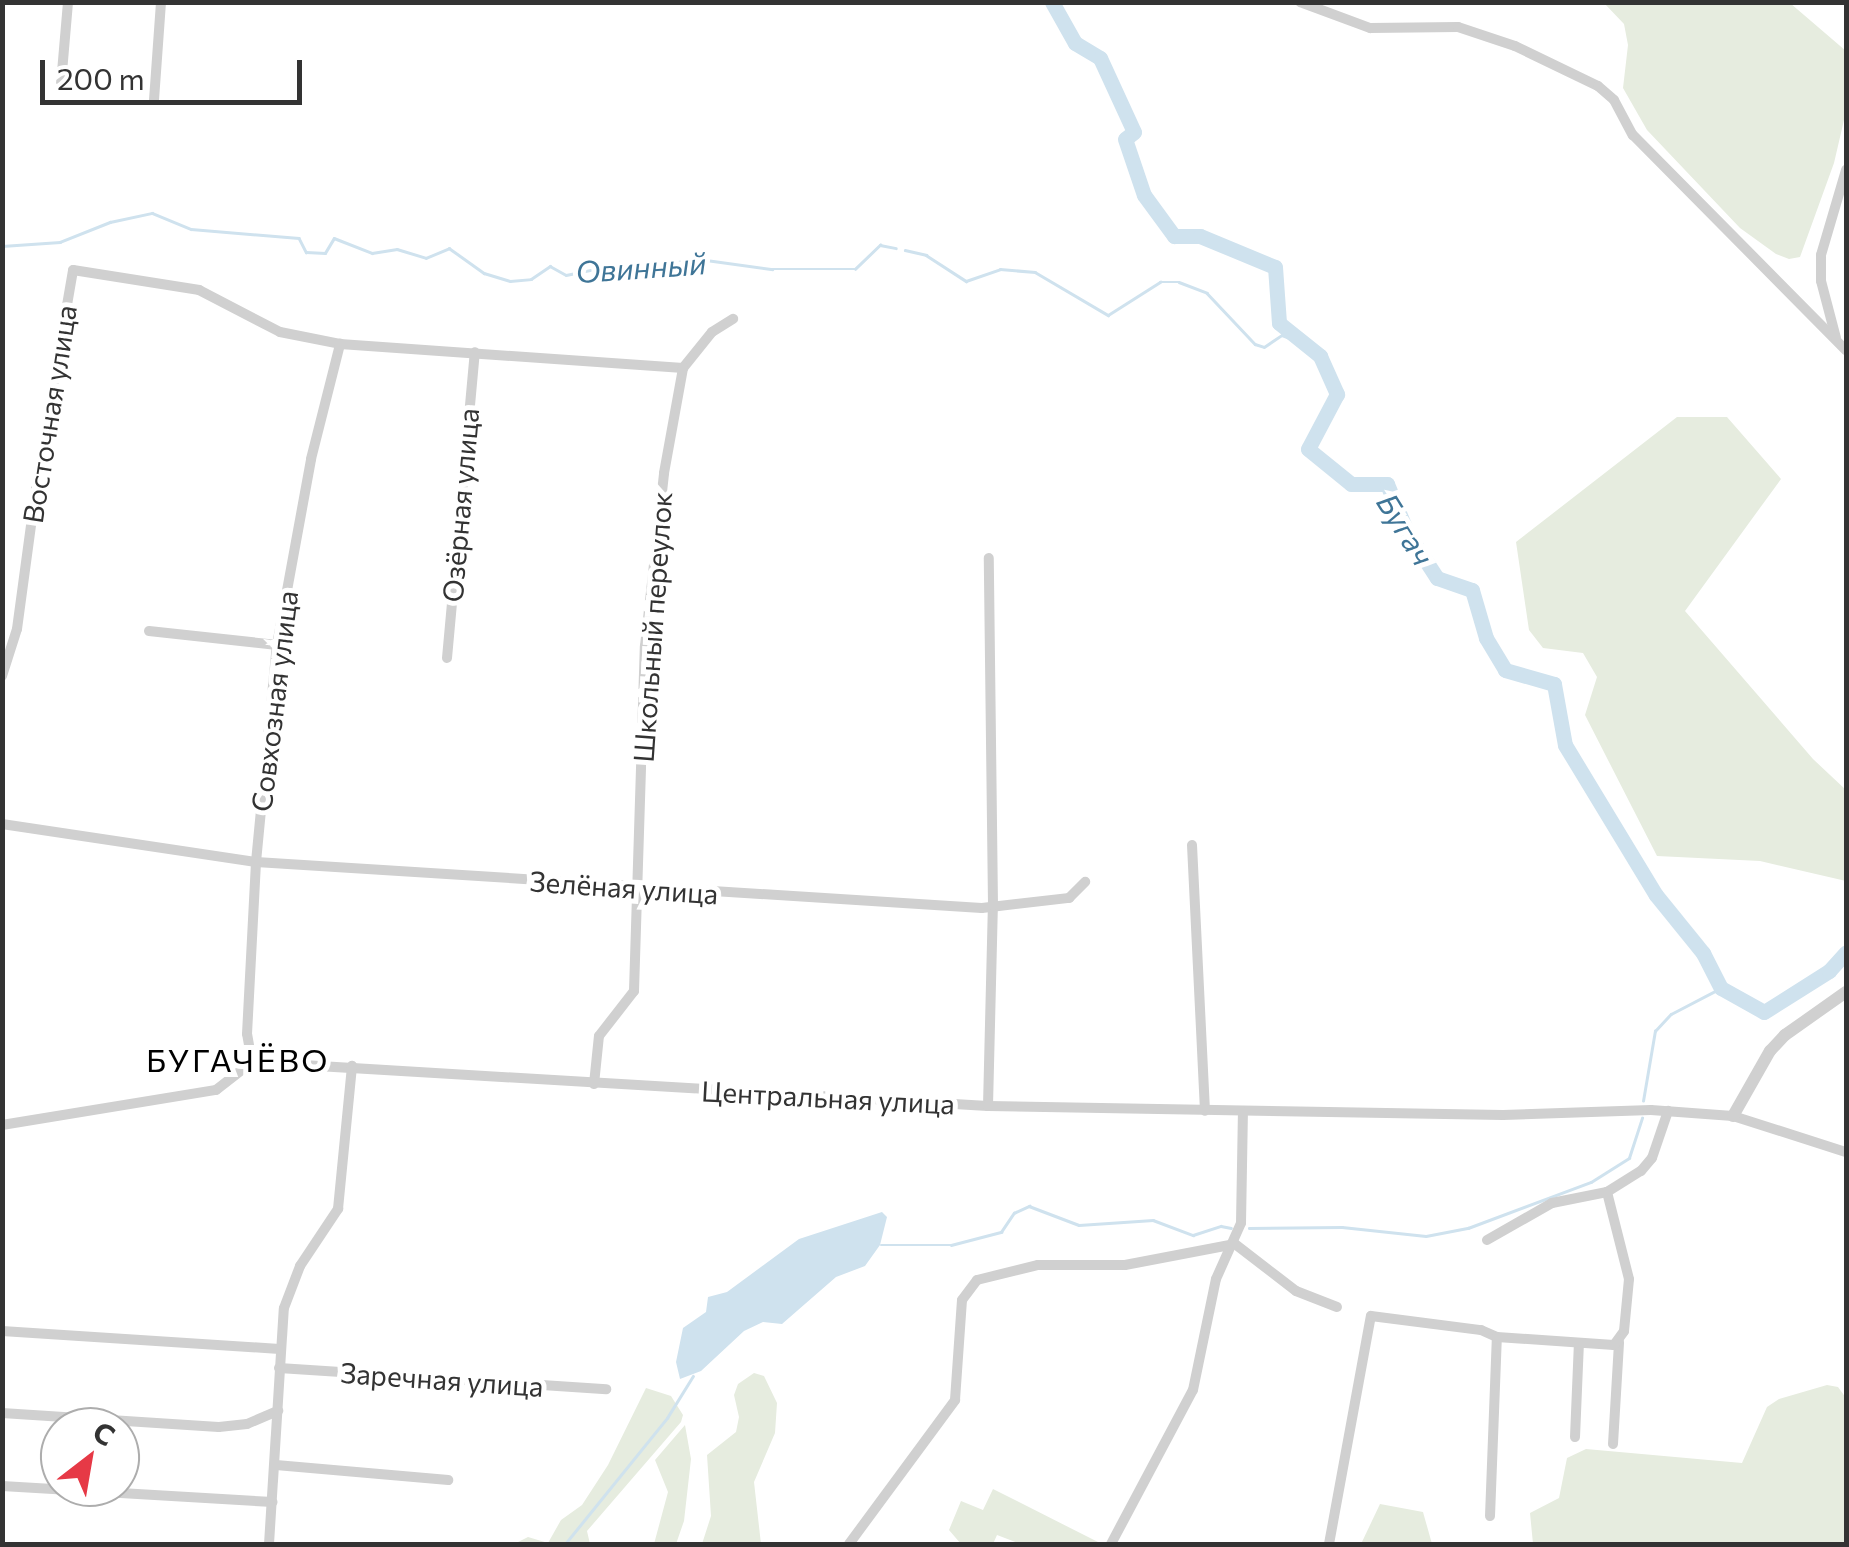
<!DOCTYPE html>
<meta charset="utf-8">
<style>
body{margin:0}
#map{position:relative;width:1849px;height:1547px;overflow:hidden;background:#fff;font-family:Commissioner,sans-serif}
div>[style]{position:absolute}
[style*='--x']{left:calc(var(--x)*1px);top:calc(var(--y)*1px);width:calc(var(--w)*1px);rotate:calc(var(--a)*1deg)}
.green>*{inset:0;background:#e6ecdf}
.water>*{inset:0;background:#cfe2ee}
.stream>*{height:2.5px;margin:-1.25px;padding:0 1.25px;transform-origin:1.25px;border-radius:1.25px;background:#cfe2ee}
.river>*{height:15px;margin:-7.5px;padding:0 7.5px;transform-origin:7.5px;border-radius:7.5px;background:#cfe2ee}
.minor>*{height:10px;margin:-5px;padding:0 5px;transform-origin:5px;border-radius:5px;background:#d0d0d0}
.tertiary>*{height:12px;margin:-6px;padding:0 6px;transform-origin:6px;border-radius:6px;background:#d0d0d0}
span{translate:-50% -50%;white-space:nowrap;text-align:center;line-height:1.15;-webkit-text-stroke:10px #fff;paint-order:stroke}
.street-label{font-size:28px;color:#333}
.water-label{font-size:30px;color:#3f7597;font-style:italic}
.quarter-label{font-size:32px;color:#000;letter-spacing:2.5px}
.frame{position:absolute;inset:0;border:5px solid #333;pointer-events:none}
.north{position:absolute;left:40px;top:1407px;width:100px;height:100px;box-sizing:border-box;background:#fff;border:2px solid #adadad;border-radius:50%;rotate:31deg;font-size:28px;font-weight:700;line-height:40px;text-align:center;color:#333}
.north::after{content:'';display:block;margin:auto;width:35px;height:45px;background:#e63946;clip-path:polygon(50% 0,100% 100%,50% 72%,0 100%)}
.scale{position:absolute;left:40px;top:60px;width:262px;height:45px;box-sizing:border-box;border:5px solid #333;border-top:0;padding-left:12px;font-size:30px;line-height:35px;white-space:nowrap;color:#333;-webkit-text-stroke:8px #fff;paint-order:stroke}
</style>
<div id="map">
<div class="green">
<div style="clip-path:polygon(1604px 3px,1790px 3px,1846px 51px,1844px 120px,1834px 163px,1800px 257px,1789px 259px,1776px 254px,1740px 228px,1647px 130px,1623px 88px,1628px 45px,1624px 24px)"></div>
<div style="clip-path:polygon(1677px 417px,1727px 417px,1781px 479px,1685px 611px,1813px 759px,1846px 790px,1846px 881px,1760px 861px,1657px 856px,1585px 715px,1597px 677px,1583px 653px,1543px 648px,1529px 630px,1516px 542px)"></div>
<div style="clip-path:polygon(754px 1373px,764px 1376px,777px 1403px,775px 1433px,754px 1482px,761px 1544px,702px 1544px,711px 1516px,707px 1455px,736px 1432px,739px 1417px,734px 1395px,738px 1384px)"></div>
<div style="clip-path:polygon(1827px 1385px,1838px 1387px,1846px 1398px,1846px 1544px,1533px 1544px,1530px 1513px,1559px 1498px,1567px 1458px,1586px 1449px,1742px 1463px,1767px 1407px,1779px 1399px)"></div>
<div style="clip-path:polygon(646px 1388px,671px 1396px,683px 1415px,681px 1422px,587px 1531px,590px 1544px,514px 1544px,528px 1537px,548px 1543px,561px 1520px,582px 1505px,608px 1465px)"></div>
<div style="clip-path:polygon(685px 1425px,691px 1459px,684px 1521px,676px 1544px,654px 1544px,668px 1492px,655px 1460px)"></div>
<div style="clip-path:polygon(993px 1489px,1102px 1544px,1021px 1544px,997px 1535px,993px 1544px,961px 1544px,949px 1530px,961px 1501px,983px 1510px)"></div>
<div style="clip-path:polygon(1380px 1504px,1423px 1512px,1432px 1544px,1361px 1544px)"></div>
</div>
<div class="water">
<div style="clip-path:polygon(882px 1212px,887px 1217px,880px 1245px,865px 1266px,836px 1277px,782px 1324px,763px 1322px,744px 1331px,701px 1371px,680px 1379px,676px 1362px,683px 1328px,706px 1312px,708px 1297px,727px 1292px,799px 1239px)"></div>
</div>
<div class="stream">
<div style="--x:2;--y:246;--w:58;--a:-3.9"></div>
<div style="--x:60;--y:242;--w:54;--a:-21.8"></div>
<div style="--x:110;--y:222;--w:43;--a:-12.1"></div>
<div style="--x:152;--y:213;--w:42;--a:22.3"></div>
<div style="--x:191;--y:229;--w:108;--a:4.8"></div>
<div style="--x:299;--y:238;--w:16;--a:63"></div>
<div style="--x:306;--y:252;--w:19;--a:3"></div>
<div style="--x:325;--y:253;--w:17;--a:-59"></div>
<div style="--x:334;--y:238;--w:41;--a:21.5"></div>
<div style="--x:372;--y:253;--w:25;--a:-9"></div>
<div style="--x:397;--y:249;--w:30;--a:17"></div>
<div style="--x:426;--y:258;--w:25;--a:-23"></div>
<div style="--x:449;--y:248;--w:43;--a:35.5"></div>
<div style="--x:484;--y:273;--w:27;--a:17"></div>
<div style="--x:510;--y:281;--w:21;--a:-5"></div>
<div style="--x:531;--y:279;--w:23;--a:-34"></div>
<div style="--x:550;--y:266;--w:18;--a:29"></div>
<div style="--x:566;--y:275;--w:45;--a:-11.6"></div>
<div style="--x:610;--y:266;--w:96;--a:-3.6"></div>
<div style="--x:706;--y:260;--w:67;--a:7.8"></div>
<div style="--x:772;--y:269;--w:83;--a:0"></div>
<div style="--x:855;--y:269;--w:35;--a:-44"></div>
<div style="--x:880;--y:245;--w:16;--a:11"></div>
<div style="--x:905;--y:250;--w:22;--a:13"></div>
<div style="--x:926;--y:255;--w:48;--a:33"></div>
<div style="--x:966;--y:281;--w:36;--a:-19"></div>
<div style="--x:1000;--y:269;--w:35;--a:5"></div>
<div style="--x:1035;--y:272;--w:85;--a:30.5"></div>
<div style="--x:1108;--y:315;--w:62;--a:-32.4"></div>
<div style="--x:1160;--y:282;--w:19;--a:0"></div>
<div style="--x:1179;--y:282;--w:30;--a:21"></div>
<div style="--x:1207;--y:293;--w:70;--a:46.7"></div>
<div style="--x:1255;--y:344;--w:9;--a:18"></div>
<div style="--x:1264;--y:347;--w:22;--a:-34"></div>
<div style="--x:1282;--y:335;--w:17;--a:21"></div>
<div style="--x:1643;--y:1101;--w:71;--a:-80.3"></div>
<div style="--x:1655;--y:1031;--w:23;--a:-47"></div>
<div style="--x:1671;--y:1014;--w:56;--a:-27.5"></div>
<div style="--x:1249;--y:1228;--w:93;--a:-0.6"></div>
<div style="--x:1342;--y:1227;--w:84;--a:6.1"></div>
<div style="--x:1426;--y:1236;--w:43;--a:-10.8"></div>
<div style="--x:1468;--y:1228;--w:131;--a:-20.5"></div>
<div style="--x:1591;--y:1182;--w:45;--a:-32.3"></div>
<div style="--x:1629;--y:1158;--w:42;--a:-72"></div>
<div style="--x:881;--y:1245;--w:70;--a:0"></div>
<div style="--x:951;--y:1245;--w:52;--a:-14.6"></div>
<div style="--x:1001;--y:1232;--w:23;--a:-56"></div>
<div style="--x:1014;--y:1213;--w:17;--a:-25"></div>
<div style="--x:1029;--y:1206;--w:53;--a:20.8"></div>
<div style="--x:1079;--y:1225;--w:74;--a:-3.9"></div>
<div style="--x:1153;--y:1220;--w:43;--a:20.6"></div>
<div style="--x:1193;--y:1235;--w:29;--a:-18"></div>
<div style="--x:1221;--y:1226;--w:10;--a:11"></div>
<div style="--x:565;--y:1544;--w:162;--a:-51"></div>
<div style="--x:667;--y:1418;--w:49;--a:-58.2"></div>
</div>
<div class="river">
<div style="--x:1052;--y:2;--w:47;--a:60.7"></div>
<div style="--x:1075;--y:43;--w:29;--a:31"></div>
<div style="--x:1100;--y:58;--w:81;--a:65.3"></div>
<div style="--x:1134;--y:132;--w:11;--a:142"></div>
<div style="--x:1125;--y:139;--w:59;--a:71.3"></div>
<div style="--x:1144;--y:195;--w:51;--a:53.8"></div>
<div style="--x:1174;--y:236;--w:26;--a:0"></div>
<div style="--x:1200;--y:236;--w:81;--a:22.5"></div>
<div style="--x:1275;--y:267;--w:56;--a:85.9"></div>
<div style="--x:1279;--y:323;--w:53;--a:38.8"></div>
<div style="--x:1320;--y:356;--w:42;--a:65.9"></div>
<div style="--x:1337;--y:394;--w:62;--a:117.8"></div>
<div style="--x:1308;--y:449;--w:55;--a:39.1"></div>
<div style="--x:1351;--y:484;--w:36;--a:0"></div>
<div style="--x:1387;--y:484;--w:52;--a:67.4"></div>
<div style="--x:1407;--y:532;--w:55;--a:56.9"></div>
<div style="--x:1437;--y:578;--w:37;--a:19"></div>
<div style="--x:1472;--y:590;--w:50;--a:73.7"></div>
<div style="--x:1486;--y:638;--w:37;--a:59"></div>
<div style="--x:1505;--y:670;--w:51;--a:15.9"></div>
<div style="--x:1554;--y:684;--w:62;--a:79.8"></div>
<div style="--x:1565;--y:745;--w:175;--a:58.8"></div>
<div style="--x:1656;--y:895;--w:75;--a:51"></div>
<div style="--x:1703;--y:953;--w:39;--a:63"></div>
<div style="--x:1721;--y:988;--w:49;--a:29.2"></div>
<div style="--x:1764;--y:1012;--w:77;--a:-32.2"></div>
<div style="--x:1829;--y:971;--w:25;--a:-48"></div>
</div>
<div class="minor">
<div style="--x:1300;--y:2;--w:75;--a:20.4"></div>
<div style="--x:1370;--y:28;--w:88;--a:-0.7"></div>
<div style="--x:1458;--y:27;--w:60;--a:18.4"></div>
<div style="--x:1515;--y:46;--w:92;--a:25.7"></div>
<div style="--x:1598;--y:86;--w:21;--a:41"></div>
<div style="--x:1614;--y:100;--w:40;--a:62"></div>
<div style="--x:1633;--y:135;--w:303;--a:45.3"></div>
<div style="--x:61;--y:84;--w:82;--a:-85.1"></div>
<div style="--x:154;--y:100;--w:98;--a:-85.9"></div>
<div style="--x:1836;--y:338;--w:59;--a:-104.7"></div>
<div style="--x:1821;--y:281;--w:26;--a:-90"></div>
<div style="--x:1821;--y:255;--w:89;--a:-73.6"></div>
<div style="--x:149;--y:631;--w:129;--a:6.2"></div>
<div style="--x:447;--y:658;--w:307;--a:-84.8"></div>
<div style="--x:2;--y:676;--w:49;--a:-72.3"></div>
<div style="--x:17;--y:629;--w:157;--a:-82.3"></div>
<div style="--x:38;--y:473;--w:206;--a:-80.2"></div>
<div style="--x:73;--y:270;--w:128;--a:9"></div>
<div style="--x:199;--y:290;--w:91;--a:27.4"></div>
<div style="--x:280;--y:332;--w:61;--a:11.3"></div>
<div style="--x:340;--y:344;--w:344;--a:4"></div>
<div style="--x:683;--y:368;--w:46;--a:-51.1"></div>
<div style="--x:712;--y:332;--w:25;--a:-32"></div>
<div style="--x:2;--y:824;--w:257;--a:8.5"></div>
<div style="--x:256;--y:862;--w:727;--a:3.63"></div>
<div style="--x:982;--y:908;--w:88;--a:-6.6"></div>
<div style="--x:1069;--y:898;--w:23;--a:-45"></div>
<div style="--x:1192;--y:845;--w:266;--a:87.2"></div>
<div style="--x:252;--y:1062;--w:28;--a:-100"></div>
<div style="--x:247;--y:1034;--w:172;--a:-87"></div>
<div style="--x:256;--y:862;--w:218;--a:-84.5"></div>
<div style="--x:277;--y:645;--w:189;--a:-79.6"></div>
<div style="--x:311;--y:459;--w:119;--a:-75.8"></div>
<div style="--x:594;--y:1084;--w:48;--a:-84.1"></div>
<div style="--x:599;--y:1036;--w:57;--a:-52.1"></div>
<div style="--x:634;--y:991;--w:345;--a:-88.2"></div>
<div style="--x:645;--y:646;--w:174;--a:-83.7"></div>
<div style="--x:664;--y:473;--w:107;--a:-79.7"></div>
<div style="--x:988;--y:1106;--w:201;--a:-88.6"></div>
<div style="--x:993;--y:905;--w:347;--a:-90.7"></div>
<div style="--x:2;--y:1125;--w:217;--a:-9.3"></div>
<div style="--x:216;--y:1090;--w:46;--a:-37.9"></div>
<div style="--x:252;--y:1062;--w:737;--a:3.42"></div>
<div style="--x:988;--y:1106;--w:515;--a:1"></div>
<div style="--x:1503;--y:1115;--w:148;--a:-1.9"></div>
<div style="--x:1651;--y:1110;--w:82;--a:4.2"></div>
<div style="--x:1733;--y:1116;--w:119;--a:17.7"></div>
<div style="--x:1487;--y:1240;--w:75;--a:-29.6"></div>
<div style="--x:1552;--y:1203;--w:56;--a:-11.3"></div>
<div style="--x:1607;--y:1192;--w:40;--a:-32"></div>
<div style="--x:1641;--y:1171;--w:17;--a:-50"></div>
<div style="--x:1652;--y:1158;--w:50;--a:-71.2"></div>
<div style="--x:2;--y:1331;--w:278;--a:3.7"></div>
<div style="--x:279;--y:1368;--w:328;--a:3.7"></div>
<div style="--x:2;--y:1413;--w:217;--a:3.7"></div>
<div style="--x:219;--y:1427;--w:28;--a:-6"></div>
<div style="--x:247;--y:1424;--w:34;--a:-23"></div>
<div style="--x:1575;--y:1437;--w:94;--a:-87.6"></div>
<div style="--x:1613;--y:1444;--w:102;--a:-86.6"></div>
<div style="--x:276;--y:1465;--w:173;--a:5"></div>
<div style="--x:2;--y:1486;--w:271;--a:3.4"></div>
<div style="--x:1490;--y:1516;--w:179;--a:-87.8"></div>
<div style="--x:269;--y:1544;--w:236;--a:-86.4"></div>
<div style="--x:284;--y:1308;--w:45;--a:-69.1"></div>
<div style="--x:300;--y:1266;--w:69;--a:-56.3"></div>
<div style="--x:338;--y:1209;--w:144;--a:-84.4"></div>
<div style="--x:849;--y:1544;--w:179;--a:-53.6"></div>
<div style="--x:955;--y:1400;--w:100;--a:-86"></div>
<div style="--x:962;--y:1300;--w:25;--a:-53"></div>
<div style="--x:977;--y:1280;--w:63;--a:-13.8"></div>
<div style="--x:1038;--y:1265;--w:87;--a:0"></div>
<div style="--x:1125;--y:1265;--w:112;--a:-10.8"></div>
<div style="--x:1235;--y:1244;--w:77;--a:37.6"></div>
<div style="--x:1296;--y:1291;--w:44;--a:21.3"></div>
<div style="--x:1111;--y:1544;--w:174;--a:-62"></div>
<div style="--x:1193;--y:1390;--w:113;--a:-78.3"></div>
<div style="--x:1216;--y:1279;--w:61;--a:-65.9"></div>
<div style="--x:1241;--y:1223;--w:111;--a:-89"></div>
<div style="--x:1329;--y:1544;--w:232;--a:-79.6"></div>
<div style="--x:1371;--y:1316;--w:111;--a:7.3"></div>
<div style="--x:1481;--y:1330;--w:17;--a:24"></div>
<div style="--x:1497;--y:1337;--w:117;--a:3.9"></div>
<div style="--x:1614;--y:1345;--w:17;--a:-54"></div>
<div style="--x:1624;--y:1331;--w:52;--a:-84.5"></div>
<div style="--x:1629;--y:1279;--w:90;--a:-104.2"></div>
</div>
<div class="tertiary">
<div style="--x:1733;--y:1116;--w:75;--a:-60.4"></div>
<div style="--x:1770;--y:1051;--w:22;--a:-47"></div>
<div style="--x:1785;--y:1035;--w:75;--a:-35.2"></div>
</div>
<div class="street-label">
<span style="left:49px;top:414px;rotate:-81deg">Восточная улица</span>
<span style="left:460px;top:505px;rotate:-85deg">Озёрная улица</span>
<span style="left:652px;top:627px;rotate:-86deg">Школьный переулок</span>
<span style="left:274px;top:701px;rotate:-83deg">Совхозная улица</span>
<span style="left:624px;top:887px;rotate:4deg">Зелёная улица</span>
<span style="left:828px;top:1097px;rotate:3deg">Центральная улица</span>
<span style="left:442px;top:1379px;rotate:4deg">Заречная улица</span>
</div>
<div class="water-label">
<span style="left:641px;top:267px;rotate:-4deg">Овинный</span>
<span style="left:1406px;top:529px;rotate:58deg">Бугач</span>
</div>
<div class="quarter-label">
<span style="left:238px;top:1059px">БУГАЧЁВО</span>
</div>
<div class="frame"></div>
<div class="north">С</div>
<div class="scale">200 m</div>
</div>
